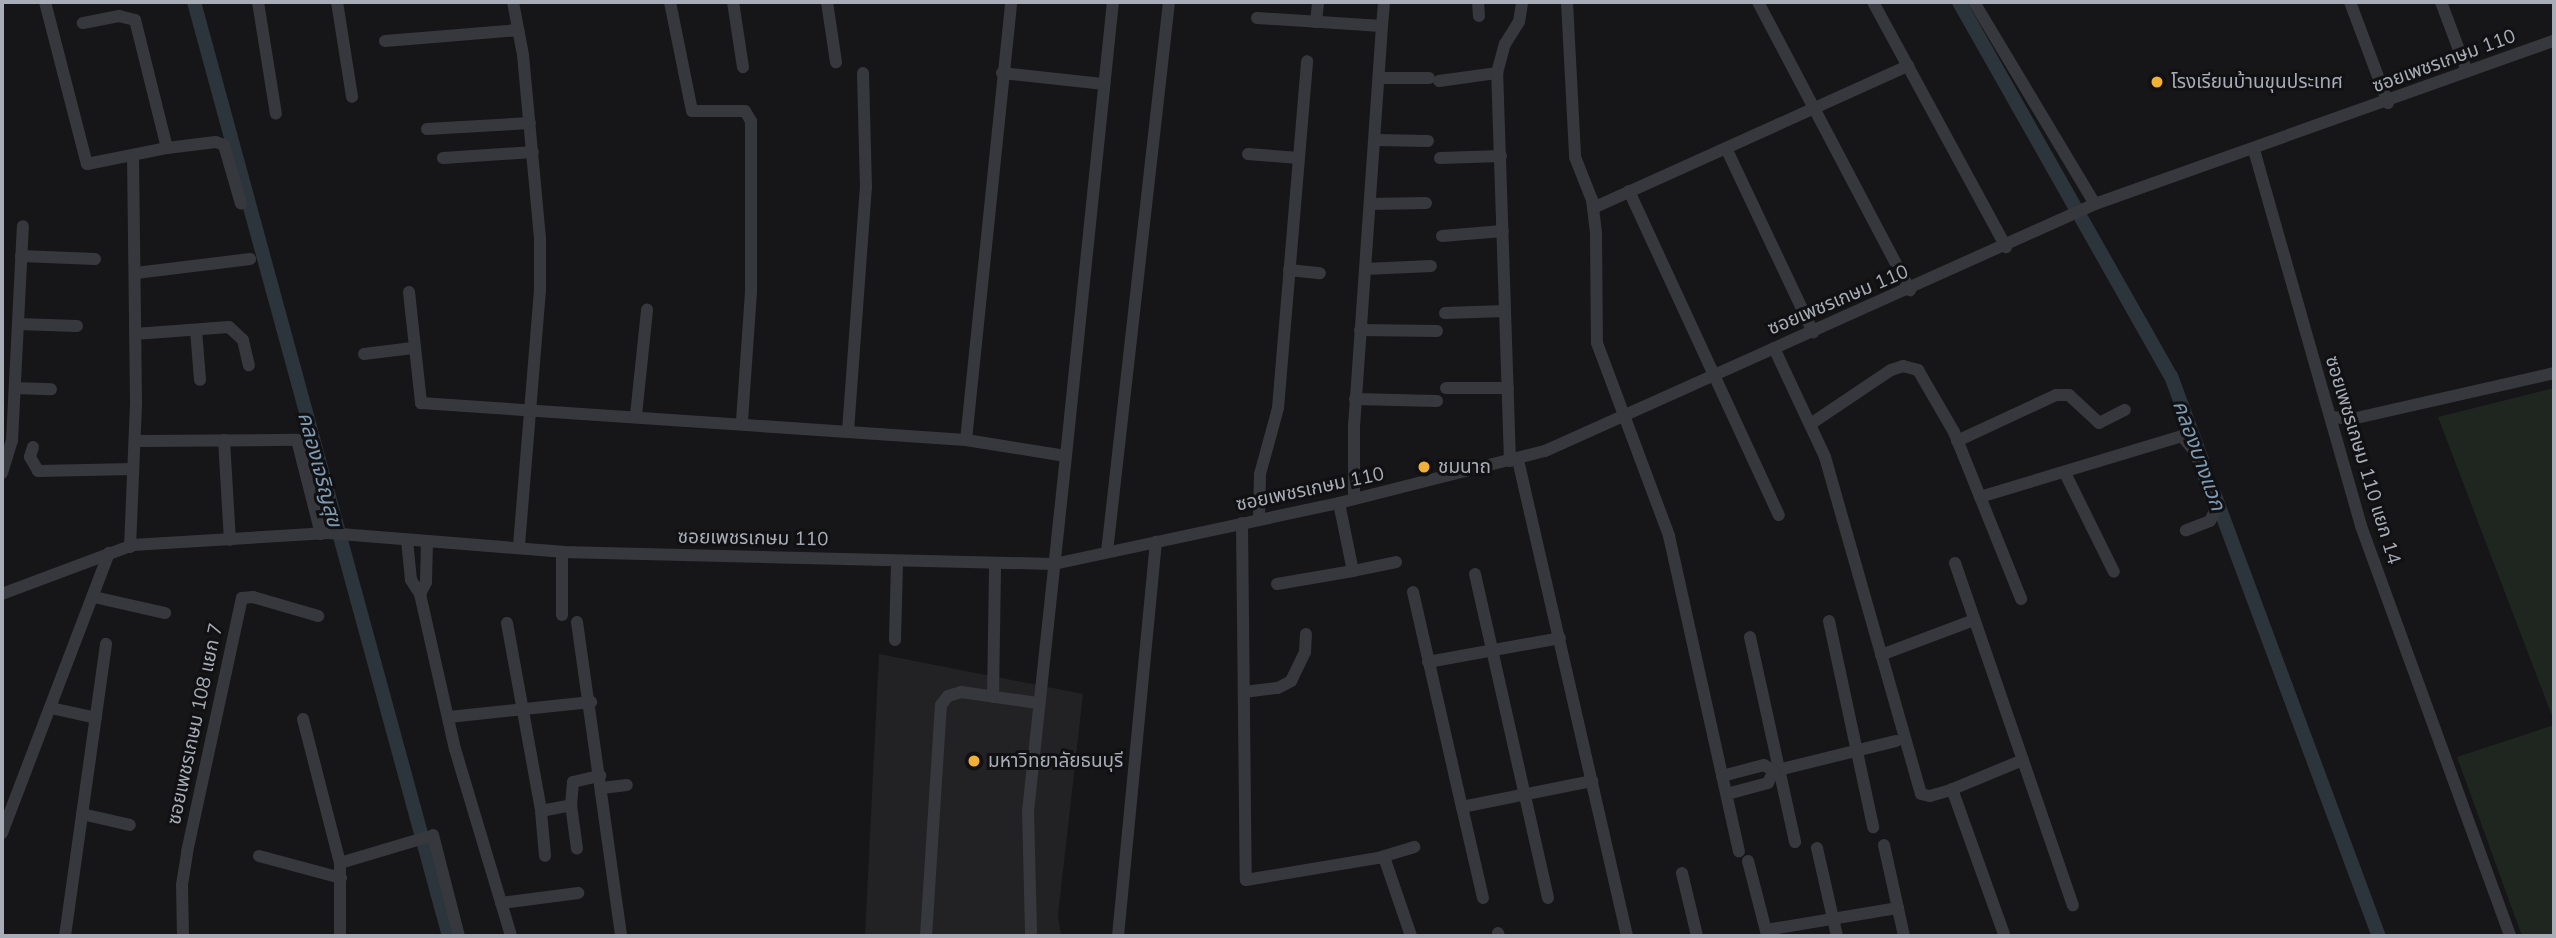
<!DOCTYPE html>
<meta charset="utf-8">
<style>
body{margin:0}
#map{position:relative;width:2556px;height:938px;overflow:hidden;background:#161618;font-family:Mulish,"Noto Sans Thai",sans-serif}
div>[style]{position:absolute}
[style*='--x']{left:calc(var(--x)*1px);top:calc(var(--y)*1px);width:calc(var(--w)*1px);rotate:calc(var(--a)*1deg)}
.built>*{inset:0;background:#222225}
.green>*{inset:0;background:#1e261f}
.canal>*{height:14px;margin:-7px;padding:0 7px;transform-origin:7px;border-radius:7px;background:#2c353c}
.street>*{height:12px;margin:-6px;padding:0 6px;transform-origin:6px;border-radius:6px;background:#37383d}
.dots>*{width:19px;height:19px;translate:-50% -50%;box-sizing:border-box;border:4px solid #111113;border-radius:50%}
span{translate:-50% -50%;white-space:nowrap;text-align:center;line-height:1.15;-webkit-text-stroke:6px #111113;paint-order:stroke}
.street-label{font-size:19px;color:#a8adb8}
.poi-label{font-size:19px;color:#a8adb8}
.left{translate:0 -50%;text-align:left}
.water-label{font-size:21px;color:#7f9bb3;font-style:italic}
.frame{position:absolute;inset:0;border:4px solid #a8adb8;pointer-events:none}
</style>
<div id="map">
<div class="built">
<div style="clip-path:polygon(879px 654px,1083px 694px,1058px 915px,1061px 936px,865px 936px)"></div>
</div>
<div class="green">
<div style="clip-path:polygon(2554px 388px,2554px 721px,2438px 417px)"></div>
<div style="clip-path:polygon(2554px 725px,2554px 936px,2522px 936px,2457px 757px)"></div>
</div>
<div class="canal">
<div style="--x:194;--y:2;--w:968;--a:74.73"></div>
<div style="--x:1959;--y:2;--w:430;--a:60.5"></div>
<div style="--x:2171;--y:376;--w:90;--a:69.7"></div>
<div style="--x:2214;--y:493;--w:473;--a:69.6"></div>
</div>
<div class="street">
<div style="--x:45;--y:2;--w:167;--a:75.5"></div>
<div style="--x:87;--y:164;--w:82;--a:-11.3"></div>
<div style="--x:167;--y:148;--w:132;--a:-104"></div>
<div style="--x:135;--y:20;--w:16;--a:-166"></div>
<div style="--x:119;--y:16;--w:37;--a:169"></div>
<div style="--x:258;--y:2;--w:113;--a:80.9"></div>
<div style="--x:337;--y:2;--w:96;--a:81"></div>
<div style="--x:513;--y:2;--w:54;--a:79.3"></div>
<div style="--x:523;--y:55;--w:185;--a:84.7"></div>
<div style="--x:540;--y:239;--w:51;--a:90"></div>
<div style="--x:540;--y:290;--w:259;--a:94.7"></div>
<div style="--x:670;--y:2;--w:111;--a:78.6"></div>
<div style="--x:692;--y:111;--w:53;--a:0"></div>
<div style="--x:745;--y:111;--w:12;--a:59"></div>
<div style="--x:751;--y:121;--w:171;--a:90"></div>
<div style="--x:751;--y:292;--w:130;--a:94"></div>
<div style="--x:733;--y:2;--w:66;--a:81.3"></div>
<div style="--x:827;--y:2;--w:61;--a:81.5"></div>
<div style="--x:1478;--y:2;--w:14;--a:86"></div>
<div style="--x:1567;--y:2;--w:155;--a:87"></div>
<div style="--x:1575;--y:157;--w:46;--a:68.4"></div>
<div style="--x:1592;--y:200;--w:35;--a:83"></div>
<div style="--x:1596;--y:235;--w:108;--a:89.5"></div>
<div style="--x:1597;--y:343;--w:206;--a:69.5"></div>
<div style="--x:1669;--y:536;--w:323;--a:77.5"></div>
<div style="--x:1758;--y:2;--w:326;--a:62.2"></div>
<div style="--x:1873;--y:2;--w:279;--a:61.5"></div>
<div style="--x:1974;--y:2;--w:235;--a:59.1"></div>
<div style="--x:2350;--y:2;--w:108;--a:69.4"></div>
<div style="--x:2441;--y:2;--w:74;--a:69.4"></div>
<div style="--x:1257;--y:18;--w:125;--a:3.7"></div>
<div style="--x:1382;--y:26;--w:399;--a:94"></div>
<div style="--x:1354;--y:424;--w:75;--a:90"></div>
<div style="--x:1316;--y:22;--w:20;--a:-84"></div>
<div style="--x:1382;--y:26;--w:24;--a:-85"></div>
<div style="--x:385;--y:41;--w:134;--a:-4.7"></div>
<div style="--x:1002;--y:73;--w:103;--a:6.2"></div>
<div style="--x:1381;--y:78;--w:48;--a:0"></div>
<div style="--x:1439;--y:81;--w:59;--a:-7.9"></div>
<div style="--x:427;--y:129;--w:103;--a:-3.3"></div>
<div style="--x:1376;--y:140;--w:52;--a:1.1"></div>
<div style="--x:167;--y:148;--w:49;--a:-7"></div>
<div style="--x:216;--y:142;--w:9;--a:21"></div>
<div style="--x:224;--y:145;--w:61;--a:73.9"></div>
<div style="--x:1726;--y:148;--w:204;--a:64.7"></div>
<div style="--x:2254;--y:150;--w:391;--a:74.1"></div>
<div style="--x:2361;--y:526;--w:436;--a:70"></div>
<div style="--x:1248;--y:154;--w:51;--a:4.5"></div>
<div style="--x:443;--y:158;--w:90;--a:-3.8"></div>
<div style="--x:1440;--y:158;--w:61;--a:-1.9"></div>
<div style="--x:1629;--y:191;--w:357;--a:65.2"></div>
<div style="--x:1371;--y:204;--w:55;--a:-1"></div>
<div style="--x:1593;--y:208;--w:346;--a:-24.3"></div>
<div style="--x:1442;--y:236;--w:61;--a:-4.7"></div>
<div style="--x:21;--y:256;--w:74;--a:2.3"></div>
<div style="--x:1365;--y:269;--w:66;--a:-2.6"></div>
<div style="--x:1289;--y:270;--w:31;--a:6"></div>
<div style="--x:136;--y:273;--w:115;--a:-7"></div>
<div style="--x:409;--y:292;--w:112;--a:83.8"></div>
<div style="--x:421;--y:403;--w:546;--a:3.88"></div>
<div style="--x:966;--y:440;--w:101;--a:9.1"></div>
<div style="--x:1066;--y:456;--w:355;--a:96.1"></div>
<div style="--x:1028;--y:809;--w:127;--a:88.6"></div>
<div style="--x:1445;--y:313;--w:60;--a:-1.9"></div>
<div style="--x:18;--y:324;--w:59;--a:1.9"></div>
<div style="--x:196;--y:330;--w:50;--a:85.4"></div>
<div style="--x:1360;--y:330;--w:77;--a:0.7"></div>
<div style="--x:135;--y:334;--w:94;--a:-4.3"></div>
<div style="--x:229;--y:327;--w:19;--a:43"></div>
<div style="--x:243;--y:340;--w:26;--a:77"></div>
<div style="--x:1774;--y:348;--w:120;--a:64.9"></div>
<div style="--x:1825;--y:457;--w:350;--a:74.1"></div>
<div style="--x:1921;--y:794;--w:9;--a:13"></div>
<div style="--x:1930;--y:796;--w:19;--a:-16"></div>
<div style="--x:1948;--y:791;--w:81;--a:-22.5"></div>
<div style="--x:364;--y:354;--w:49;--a:-7"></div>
<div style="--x:15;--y:388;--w:36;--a:2"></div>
<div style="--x:1446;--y:388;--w:62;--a:0"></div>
<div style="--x:1355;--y:399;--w:82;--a:1.4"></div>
<div style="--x:636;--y:415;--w:106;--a:-84"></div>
<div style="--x:2331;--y:417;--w:21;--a:5"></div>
<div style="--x:2352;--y:419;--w:207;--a:-12.8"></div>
<div style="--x:1812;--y:423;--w:95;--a:-33.9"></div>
<div style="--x:1891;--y:370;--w:13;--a:-18"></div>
<div style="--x:1903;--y:366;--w:16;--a:15"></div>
<div style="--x:1918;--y:370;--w:72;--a:59.9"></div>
<div style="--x:1954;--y:432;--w:180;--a:68.1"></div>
<div style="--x:848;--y:431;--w:244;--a:-85.8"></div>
<div style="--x:866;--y:188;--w:115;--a:-91.5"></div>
<div style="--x:224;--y:440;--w:100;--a:86.6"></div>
<div style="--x:966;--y:440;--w:440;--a:-84.1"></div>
<div style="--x:135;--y:441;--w:162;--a:-0.4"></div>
<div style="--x:297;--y:440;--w:97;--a:75.7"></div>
<div style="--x:1957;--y:441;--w:109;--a:-24.9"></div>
<div style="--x:2056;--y:395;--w:13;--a:0"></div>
<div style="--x:2069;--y:395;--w:41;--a:43"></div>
<div style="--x:2099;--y:423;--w:29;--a:-27"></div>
<div style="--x:33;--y:447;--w:10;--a:107"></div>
<div style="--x:30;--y:457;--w:16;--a:60"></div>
<div style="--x:38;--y:471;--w:95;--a:-1.2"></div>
<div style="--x:1066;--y:456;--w:456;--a:-84.1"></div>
<div style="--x:1518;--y:460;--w:488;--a:77.1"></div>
<div style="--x:1510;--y:461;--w:388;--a:-91.9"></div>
<div style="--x:1497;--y:73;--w:30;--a:-75"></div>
<div style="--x:1505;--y:44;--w:26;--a:-58"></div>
<div style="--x:1519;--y:22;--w:20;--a:-81"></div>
<div style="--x:2;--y:473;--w:34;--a:-73"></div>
<div style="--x:12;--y:441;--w:215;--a:-87.1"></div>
<div style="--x:2065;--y:473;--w:110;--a:63.7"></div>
<div style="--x:1980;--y:497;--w:211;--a:-16.8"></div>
<div style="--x:2182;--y:436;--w:22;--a:51"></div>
<div style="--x:2196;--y:453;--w:61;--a:71.9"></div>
<div style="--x:2215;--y:511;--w:11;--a:117"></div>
<div style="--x:2210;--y:521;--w:26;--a:159"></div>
<div style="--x:1339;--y:503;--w:69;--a:78.4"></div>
<div style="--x:1353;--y:571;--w:44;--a:-11.8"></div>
<div style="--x:1259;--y:519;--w:45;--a:-88.7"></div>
<div style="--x:1260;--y:474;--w:68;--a:-74.7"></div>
<div style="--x:1278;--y:408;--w:348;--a:-85.2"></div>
<div style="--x:1242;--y:523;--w:357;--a:89.4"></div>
<div style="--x:1246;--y:880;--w:134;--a:-9.5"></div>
<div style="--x:1378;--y:858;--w:38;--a:-17"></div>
<div style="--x:407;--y:540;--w:40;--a:84.3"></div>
<div style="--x:411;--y:580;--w:17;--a:57"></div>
<div style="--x:420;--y:594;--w:13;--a:-63"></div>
<div style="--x:426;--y:582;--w:40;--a:-88.6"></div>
<div style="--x:130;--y:547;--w:145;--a:-87.6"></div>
<div style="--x:136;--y:402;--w:245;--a:-90.7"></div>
<div style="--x:562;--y:552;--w:63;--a:90"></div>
<div style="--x:1107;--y:552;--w:553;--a:-83.57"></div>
<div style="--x:1955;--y:563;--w:362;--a:71"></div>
<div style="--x:1475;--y:574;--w:332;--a:77.3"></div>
<div style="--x:1277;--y:584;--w:77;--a:-9.7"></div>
<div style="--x:1413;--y:592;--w:221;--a:77.2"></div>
<div style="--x:2;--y:594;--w:140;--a:-20.5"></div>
<div style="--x:133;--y:545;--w:195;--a:-3.5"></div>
<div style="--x:328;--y:533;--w:235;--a:4.6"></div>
<div style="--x:562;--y:552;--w:492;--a:1.4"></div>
<div style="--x:1054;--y:564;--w:291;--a:-12.1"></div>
<div style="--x:1339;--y:503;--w:212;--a:-14.2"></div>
<div style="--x:1545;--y:451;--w:603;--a:-24.18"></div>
<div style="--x:2095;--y:204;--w:487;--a:-19.6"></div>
<div style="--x:420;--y:594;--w:159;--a:77.3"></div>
<div style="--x:455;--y:749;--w:195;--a:73.3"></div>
<div style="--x:94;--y:597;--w:73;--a:12.7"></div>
<div style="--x:1829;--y:621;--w:211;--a:77.9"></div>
<div style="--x:577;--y:622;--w:317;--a:82"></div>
<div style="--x:507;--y:623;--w:191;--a:79.7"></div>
<div style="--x:541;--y:811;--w:31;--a:-11"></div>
<div style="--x:571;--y:805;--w:23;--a:-85"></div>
<div style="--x:573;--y:782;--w:28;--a:-13"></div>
<div style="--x:1750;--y:637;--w:210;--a:77.6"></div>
<div style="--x:895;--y:640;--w:79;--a:-88.5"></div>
<div style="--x:1881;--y:655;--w:99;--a:-20.6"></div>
<div style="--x:1428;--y:662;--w:134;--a:-10.3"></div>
<div style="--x:1244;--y:692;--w:34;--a:-7"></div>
<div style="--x:1278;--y:688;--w:15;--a:-28"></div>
<div style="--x:1291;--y:681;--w:32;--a:-64"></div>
<div style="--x:1305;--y:652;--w:18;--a:-87"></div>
<div style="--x:993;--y:697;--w:134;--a:-89.1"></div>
<div style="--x:51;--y:708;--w:46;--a:12.5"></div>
<div style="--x:449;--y:717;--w:143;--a:-6"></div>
<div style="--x:303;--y:719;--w:149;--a:75.6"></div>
<div style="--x:340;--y:863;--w:73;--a:90"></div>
<div style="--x:1774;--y:771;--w:126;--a:-13.8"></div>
<div style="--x:1722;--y:776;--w:43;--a:-14.7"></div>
<div style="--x:1764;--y:765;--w:12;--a:31"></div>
<div style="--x:1774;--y:771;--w:13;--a:117"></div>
<div style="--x:1768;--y:783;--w:42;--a:165"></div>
<div style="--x:602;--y:788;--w:25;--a:-7"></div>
<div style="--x:1952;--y:789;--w:154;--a:70.3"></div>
<div style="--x:571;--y:805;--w:44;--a:82.2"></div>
<div style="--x:541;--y:811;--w:45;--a:84.9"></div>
<div style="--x:82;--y:814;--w:49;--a:12.9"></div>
<div style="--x:2;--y:833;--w:300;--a:-69.1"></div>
<div style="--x:433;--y:835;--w:104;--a:75.6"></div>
<div style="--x:1884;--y:845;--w:93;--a:77.6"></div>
<div style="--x:1817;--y:848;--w:90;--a:77.2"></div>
<div style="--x:259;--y:856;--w:85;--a:15"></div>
<div style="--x:1384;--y:857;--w:83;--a:71.1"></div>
<div style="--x:1748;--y:861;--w:76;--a:75.6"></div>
<div style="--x:340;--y:863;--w:92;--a:-16.5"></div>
<div style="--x:1682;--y:873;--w:65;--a:76.6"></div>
<div style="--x:1483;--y:898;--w:93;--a:-103"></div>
<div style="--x:1462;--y:807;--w:133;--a:-11.3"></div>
<div style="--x:501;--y:903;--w:78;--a:-7.4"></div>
<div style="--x:1766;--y:930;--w:134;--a:-9.5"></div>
<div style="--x:1498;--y:933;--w:3;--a:72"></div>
<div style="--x:65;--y:936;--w:295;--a:-82"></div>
<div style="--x:183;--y:936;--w:51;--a:-91.1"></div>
<div style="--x:182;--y:885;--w:33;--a:-81"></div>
<div style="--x:187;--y:852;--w:260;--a:-77.8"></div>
<div style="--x:242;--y:598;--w:11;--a:-5"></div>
<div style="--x:253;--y:597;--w:68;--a:16.3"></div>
<div style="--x:926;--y:936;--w:231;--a:-86.3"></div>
<div style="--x:941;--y:705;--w:11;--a:-52"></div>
<div style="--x:948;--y:696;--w:14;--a:-17"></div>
<div style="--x:961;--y:692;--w:77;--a:8.2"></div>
<div style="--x:1118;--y:936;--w:396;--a:-84.5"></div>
</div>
<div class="dots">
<div style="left:2157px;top:82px;background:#f2b134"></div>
<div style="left:1424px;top:467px;background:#f2b134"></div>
<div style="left:974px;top:761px;background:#f2b134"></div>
</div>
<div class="street-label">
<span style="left:2444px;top:61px;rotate:-20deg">ซอยเพชรเกษม 110</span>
<span style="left:1838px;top:300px;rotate:-23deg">ซอยเพชรเกษม 110</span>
<span style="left:2363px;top:460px;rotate:73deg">ซอยเพชรเกษม 110 แยก 14</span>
<span style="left:1310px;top:489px;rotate:-12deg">ซอยเพชรเกษม 110</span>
<span style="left:753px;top:538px;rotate:1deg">ซอยเพชรเกษม 110</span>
<span style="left:195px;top:724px;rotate:-78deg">ซอยเพชรเกษม 108 แยก 7</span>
</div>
<div class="poi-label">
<span class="left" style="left:2171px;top:82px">โรงเรียนบ้านขุนประเทศ</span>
<span class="left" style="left:1438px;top:467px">ชมนาถ</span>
<span class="left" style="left:988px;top:761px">มหาวิทยาลัยธนบุรี</span>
</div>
<div class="water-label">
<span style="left:2200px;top:455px;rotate:70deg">คลองบางแวก</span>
<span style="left:321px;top:469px;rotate:75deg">คลองเจริญสุข</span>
</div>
<div class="frame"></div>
</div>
